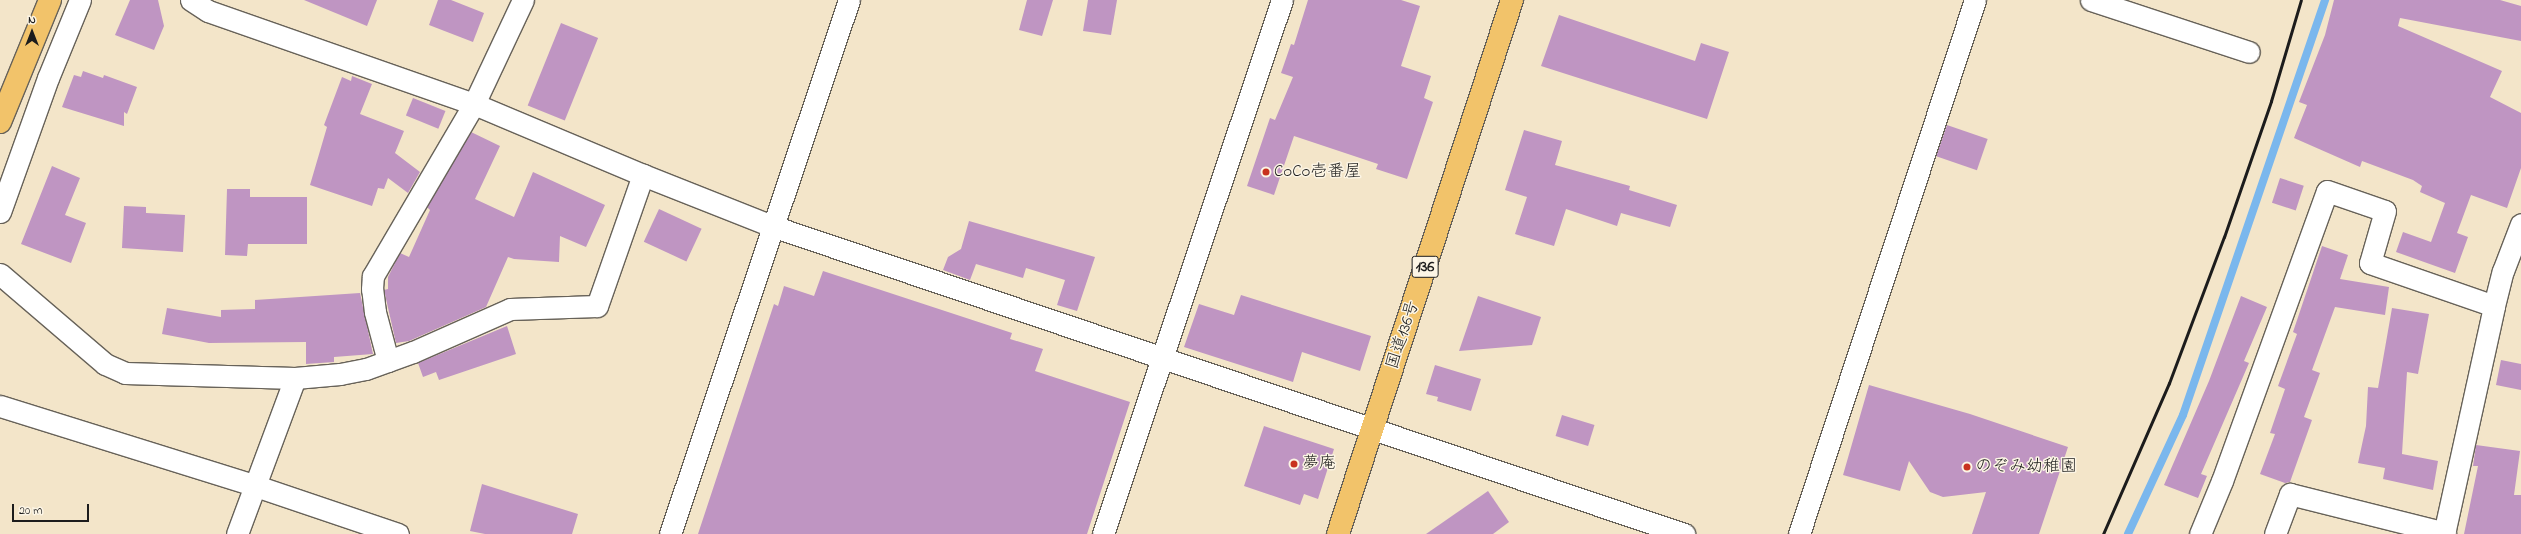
<!DOCTYPE html>
<meta charset="utf-8">
<style>
body{margin:0}
#map{position:relative;width:2521px;height:534px;overflow:hidden;background:#f3e5c9;font-family:"Indie Flower","Klee One",sans-serif}
div>[style]{position:absolute}
[style*='--x']{left:calc(var(--x)*1px);top:calc(var(--y)*1px);width:calc(var(--w)*1px);rotate:calc(var(--a)*1deg)}
.stream>*{height:8px;margin:-4px;padding:0 4px;transform-origin:4px;border-radius:4px;background:#7ab7ed}
.building>*{inset:0;background:#bf95c2;transform-origin:0 0}
.roads{filter:drop-shadow(1px 0 #676259) drop-shadow(-1px 0 #676259) drop-shadow(0 1px #676259) drop-shadow(0 -1px #676259)}
.minor>*{height:21px;margin:-10.5px;padding:0 10.5px;transform-origin:10.5px;border-radius:10.5px;background:#fff}
.trunk>*{height:22px;margin:-11px;padding:0 11px;transform-origin:11px;border-radius:11px;background:#f2c36a}
.motorway>*{height:22px;margin:-11px;padding:0 11px;transform-origin:11px;border-radius:11px;background:#f2c36a}
.rail>*{height:3px;margin:-1.5px;padding:0 1.5px;transform-origin:1.5px;border-radius:1.5px;background:#1c1c1c}
.dots>*{width:11px;height:11px;translate:-50% -50%;box-sizing:border-box;border:2px solid #fcf5e5;border-radius:50%}
span{translate:-50% -50%;white-space:nowrap;text-align:center;line-height:1.15;-webkit-text-stroke:3px #fcf5e5;paint-order:stroke}
.shield-label span{padding:1px 3px;background:#fcf5e5;border:1px solid;border-radius:3px;-webkit-text-stroke-width:0}
.shield-label{font-size:16px;color:#1c1c1c;font-weight:700}
.poi-label{font-size:17px;color:#1c1c1c}
.left{translate:0 -50%;text-align:left}
.street-label{font-size:17px;color:#1c1c1c}
.north{position:absolute;left:12px;top:12px;width:40px;height:40px;-webkit-text-stroke:3px #fcf5e5;paint-order:stroke;rotate:0deg;font-size:11px;font-weight:700;line-height:16px;text-align:center;color:#1c1c1c}
.north::after{content:'';display:block;margin:auto;width:14px;height:18px;background:#1c1c1c;clip-path:polygon(50% 0,100% 100%,50% 72%,0 100%)}
.scale{position:absolute;left:12px;top:504px;width:77px;height:18px;box-sizing:border-box;border:2px solid #1c1c1c;border-top:0;padding-left:5px;font-size:12px;line-height:14px;white-space:nowrap;color:#1c1c1c;-webkit-text-stroke:3px #fcf5e5;paint-order:stroke}
</style>
<div id="map">
<div class="stream">
<div style="--x:2128;--y:534;--w:131;--a:-65.2"></div>
<div style="--x:2183;--y:415;--w:439;--a:-71.1"></div>
</div>
<div class="building">
<div style="clip-path:polygon(130px 0,158px 0,164px 26px,154px 50px,115px 35px)"></div>
<div style="clip-path:polygon(304px 0,377px 0,367px 26px)"></div>
<div style="clip-path:polygon(438px 0,451px 0,484px 13px,473px 42px,429px 25px)"></div>
<div style="clip-path:polygon(1027px 0,1053px 0,1042px 36px,1019px 30px)"></div>
<div style="clip-path:polygon(1088px 0,1117px 0,1111px 35px,1083px 31px)"></div>
<div style="clip-path:polygon(1308px 0,1401px 0,1420px 6px,1401px 66px,1431px 76px,1424px 98px,1433px 102px,1407px 179px,1376px 169px,1378px 164px,1294px 136px,1274px 195px,1247px 186px,1270px 118px,1275px 120px,1293px 77px,1281px 73px,1291px 44px,1294px 45px)"></div>
<div style="clip-path:polygon(2334px 0,2500px 0,2521px 6px,2521px 41px,2400px 18px,2398px 26px,2502px 71px,2490px 97px,2521px 113px,2521px 168px,2507px 208px,2471px 195px,2457px 233px,2468px 237px,2455px 273px,2396px 252px,2403px 232px,2431px 242px,2445px 203px,2420px 192px,2422px 186px,2413px 180px,2362px 161px,2360px 167px,2294px 138px,2307px 105px,2299px 102px,2325px 35px)"></div>
<div style="clip-path:polygon(1559px 15px,1695px 61px,1701px 43px,1729px 52px,1707px 119px,1541px 66px)"></div>
<div style="left:561px;top:23px;width:40px;height:89px;rotate:22deg"></div>
<div style="clip-path:polygon(83px 71px,103px 78px,104px 75px,137px 87px,127px 114px,124px 112px,124px 126px,62px 107px,74px 75px,81px 77px)"></div>
<div style="clip-path:polygon(352px 76px,372px 84px,360px 114px,404px 131px,395px 153px,420px 172px,408px 193px,388px 178px,384px 189px,378px 188px,372px 206px,310px 185px,327px 127px,324px 125px,342px 77px,351px 81px)"></div>
<div style="left:413px;top:98px;width:35px;height:19px;rotate:22deg"></div>
<div style="left:1947px;top:125px;width:43px;height:33px;rotate:19deg"></div>
<div style="clip-path:polygon(1524px 130px,1562px 141px,1555px 165px,1630px 186px,1629px 190px,1677px 205px,1670px 227px,1621px 213px,1617px 226px,1566px 209px,1554px 246px,1515px 234px,1527px 197px,1505px 190px)"></div>
<div style="clip-path:polygon(471px 132px,500px 146px,475px 199px,514px 217px,533px 172px,605px 205px,586px 247px,560px 236px,559px 262px,514px 259px,508px 257px,486px 307px,409px 341px,396px 343px,384px 290px,388px 289px,388px 277px,400px 253px,409px 257px,430px 210px,427px 207px)"></div>
<div style="clip-path:polygon(52px 166px,80px 178px,65px 215px,86px 223px,71px 263px,21px 244px)"></div>
<div style="left:2280px;top:178px;width:25px;height:26px;rotate:18deg"></div>
<div style="clip-path:polygon(227px 189px,250px 189px,250px 197px,307px 197px,307px 244px,248px 244px,247px 256px,225px 255px)"></div>
<div style="clip-path:polygon(124px 206px,146px 207px,146px 213px,185px 215px,183px 252px,122px 248px)"></div>
<div style="left:659px;top:209px;width:47px;height:36px;rotate:25deg"></div>
<div style="clip-path:polygon(969px 221px,1095px 257px,1077px 311px,1057px 305px,1065px 280px,1026px 268px,1023px 278px,976px 264px,970px 280px,943px 270px,948px 257px,961px 249px)"></div>
<div style="clip-path:polygon(2322px 246px,2348px 255px,2340px 279px,2389px 287px,2385px 315px,2335px 307px,2312px 370px,2320px 373px,2304px 417px,2312px 420px,2290px 482px,2285px 483px,2260px 474px,2275px 434px,2270px 433px,2285px 389px,2278px 386px,2297px 334px,2293px 332px)"></div>
<div style="clip-path:polygon(823px 271px,1012px 333px,1010px 339px,1043px 349px,1035px 371px,1130px 402px,1087px 534px,698px 534px,774px 304px,778px 306px,784px 286px,814px 296px)"></div>
<div style="clip-path:polygon(360px 293px,373px 354px,334px 357px,334px 362px,306px 364px,306px 342px,209px 343px,162px 334px,167px 308px,221px 317px,221px 310px,255px 309px,255px 300px)"></div>
<div style="clip-path:polygon(1241px 295px,1371px 336px,1360px 371px,1302px 352px,1293px 382px,1184px 347px,1199px 304px,1234px 315px)"></div>
<div style="clip-path:polygon(1478px 296px,1541px 317px,1532px 345px,1459px 351px)"></div>
<div style="clip-path:polygon(2241px 296px,2267px 307px,2244px 361px,2249px 363px,2201px 474px,2207px 476px,2198px 498px,2164px 485px,2209px 381px)"></div>
<div style="clip-path:polygon(2392px 308px,2429px 314px,2418px 374px,2407px 372px,2402px 454px,2438px 461px,2433px 490px,2383px 479px,2385px 468px,2358px 463px,2366px 426px,2368px 387px,2378px 388px)"></div>
<div style="clip-path:polygon(507px 326px,516px 354px,439px 380px,436px 372px,423px 377px,418px 363px)"></div>
<div style="clip-path:polygon(2501px 360px,2521px 364px,2521px 390px,2496px 385px)"></div>
<div style="clip-path:polygon(1435px 365px,1481px 379px,1471px 411px,1437px 401px,1438px 397px,1426px 394px)"></div>
<div style="clip-path:polygon(1869px 385px,1970px 414px,2068px 447px,2039px 534px,1972px 534px,1986px 492px,1943px 497px,1930px 492px,1909px 461px,1900px 491px,1843px 475px)"></div>
<div style="left:1562px;top:415px;width:34px;height:22px;rotate:17deg"></div>
<div style="clip-path:polygon(1264px 426px,1334px 449px,1318px 499px,1304px 494px,1300px 505px,1244px 486px)"></div>
<div style="clip-path:polygon(2476px 445px,2520px 451px,2514px 495px,2521px 495px,2521px 534px,2464px 534px,2478px 466px,2473px 466px)"></div>
<div style="clip-path:polygon(482px 484px,578px 514px,572px 534px,485px 534px,470px 531px)"></div>
<div style="clip-path:polygon(1488px 491px,1509px 522px,1493px 534px,1426px 534px)"></div>
</div>
<div class="roads">
<div class="minor">
<div style="--x:191;--y:0;--w:20;--a:33"></div>
<div style="--x:208;--y:11;--w:282;--a:19.3"></div>
<div style="--x:474;--y:104;--w:183;--a:22.8"></div>
<div style="--x:643;--y:175;--w:139;--a:21.6"></div>
<div style="--x:772;--y:226;--w:963;--a:18.66"></div>
<div style="--x:2091;--y:0;--w:166;--a:18.2"></div>
<div style="--x:0;--y:212;--w:142;--a:-70.3"></div>
<div style="--x:48;--y:78;--w:84;--a:-67.7"></div>
<div style="--x:0;--y:274;--w:138;--a:40.6"></div>
<div style="--x:105;--y:364;--w:22;--a:24"></div>
<div style="--x:125;--y:373;--w:170;--a:1.7"></div>
<div style="--x:295;--y:378;--w:45;--a:-5.1"></div>
<div style="--x:340;--y:374;--w:26;--a:-11"></div>
<div style="--x:366;--y:369;--w:50;--a:-19.9"></div>
<div style="--x:413;--y:352;--w:106;--a:-23.9"></div>
<div style="--x:510;--y:309;--w:87;--a:-2"></div>
<div style="--x:597;--y:306;--w:139;--a:-70.7"></div>
<div style="--x:388;--y:361;--w:51;--a:-104.9"></div>
<div style="--x:375;--y:312;--w:23;--a:-97"></div>
<div style="--x:372;--y:289;--w:13;--a:-86"></div>
<div style="--x:373;--y:276;--w:199;--a:-59.6"></div>
<div style="--x:474;--y:104;--w:115;--a:-64.8"></div>
<div style="--x:0;--y:406;--w:265;--a:17.3"></div>
<div style="--x:253;--y:485;--w:153;--a:18.7"></div>
<div style="--x:237;--y:534;--w:166;--a:-69.6"></div>
<div style="--x:670;--y:534;--w:563;--a:-71.47"></div>
<div style="--x:1103;--y:534;--w:563;--a:-71.47"></div>
<div style="--x:1799;--y:534;--w:562;--a:-71.76"></div>
<div style="--x:2200;--y:534;--w:57;--a:-67.5"></div>
<div style="--x:2222;--y:481;--w:308;--a:-70.1"></div>
<div style="--x:2327;--y:191;--w:61;--a:19"></div>
<div style="--x:2385;--y:211;--w:54;--a:106.1"></div>
<div style="--x:2370;--y:263;--w:131;--a:19.1"></div>
<div style="--x:2275;--y:534;--w:43;--a:-69.4"></div>
<div style="--x:2290;--y:494;--w:160;--a:14.1"></div>
<div style="--x:2444;--y:534;--w:233;--a:-77.6"></div>
<div style="--x:2494;--y:306;--w:36;--a:-76"></div>
<div style="--x:2503;--y:271;--w:50;--a:-69"></div>
</div>
<div class="trunk">
<div style="--x:1338;--y:534;--w:562;--a:-71.95"></div>
</div>
<div class="motorway">
<div style="--x:0;--y:122;--w:132;--a:-67.7"></div>
</div>
</div>
<div class="rail">
<div style="--x:2103;--y:534;--w:165;--a:-66.4"></div>
<div style="--x:2169;--y:383;--w:156;--a:-69.4"></div>
<div style="--x:2224;--y:237;--w:144;--a:-70.9"></div>
<div style="--x:2271;--y:101;--w:105;--a:-73.5"></div>
</div>
<div class="dots">
<div style="left:1266px;top:172px;background:#c8321e"></div>
<div style="left:1294px;top:464px;background:#c8321e"></div>
<div style="left:1967px;top:467px;background:#c8321e"></div>
</div>
<div class="shield-label">
<span style="left:1425px;top:267px">136</span>
</div>
<div class="poi-label">
<span class="left" style="left:1274px;top:172px">CoCo壱番屋</span>
<span class="left" style="left:1302px;top:464px">夢庵</span>
<span class="left" style="left:1975px;top:467px">のぞみ幼稚園</span>
</div>
<div class="street-label">
<span style="left:1403px;top:335px;rotate:-72deg">国道136号</span>
</div>
<div class="north">N</div>
<div class="scale">20 m</div>
</div>
